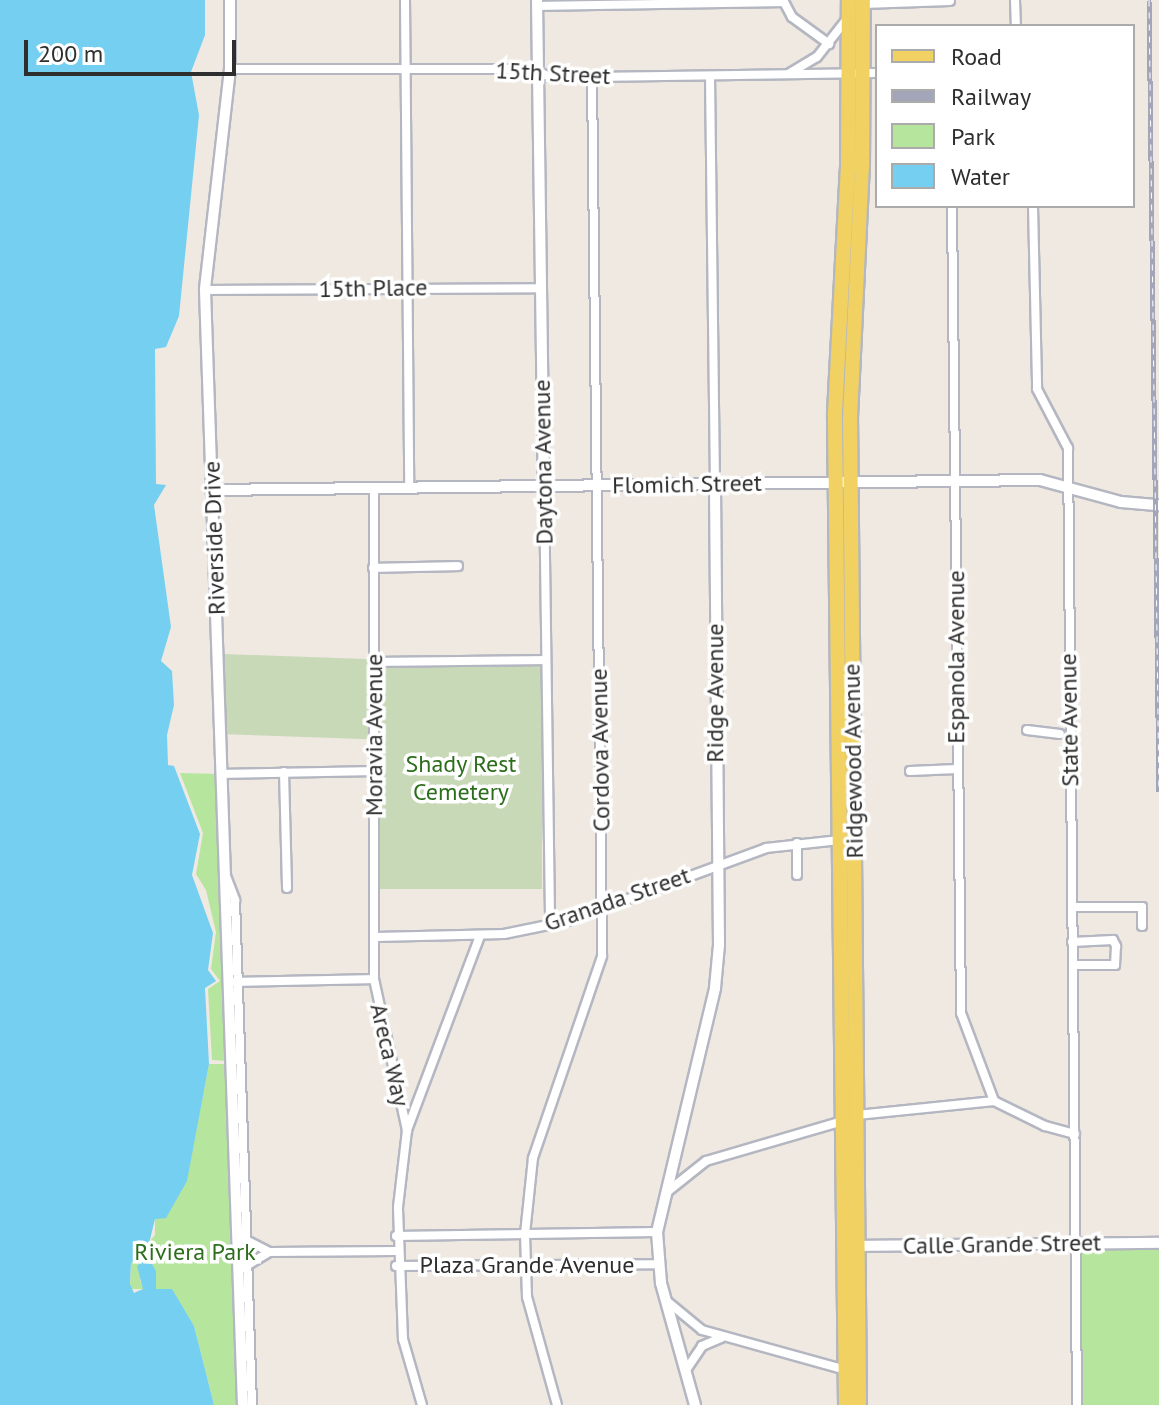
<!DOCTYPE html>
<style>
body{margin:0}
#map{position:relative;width:1159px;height:1405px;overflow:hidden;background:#efe9e1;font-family:"PT Sans",sans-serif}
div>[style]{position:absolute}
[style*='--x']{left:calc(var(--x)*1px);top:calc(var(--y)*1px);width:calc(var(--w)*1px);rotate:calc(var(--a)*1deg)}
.green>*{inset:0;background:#b6e59e;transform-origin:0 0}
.cemetery>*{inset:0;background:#c8d9b8;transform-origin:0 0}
.water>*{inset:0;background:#75cff0}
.roads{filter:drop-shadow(2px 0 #b4b7c1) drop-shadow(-2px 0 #b4b7c1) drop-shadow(0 2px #b4b7c1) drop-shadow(0 -2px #b4b7c1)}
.minor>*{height:8px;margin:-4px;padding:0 4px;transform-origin:4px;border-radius:4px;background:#fff}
.tertiary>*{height:10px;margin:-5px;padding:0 5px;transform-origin:5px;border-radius:5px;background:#fff}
.primary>*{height:14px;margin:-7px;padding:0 7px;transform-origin:7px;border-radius:7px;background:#f2d163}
.rail>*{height:5px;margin-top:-2.5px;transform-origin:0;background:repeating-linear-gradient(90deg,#fff 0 6px,#a3a6b8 0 12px);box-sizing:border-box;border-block:2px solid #a3a6b8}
span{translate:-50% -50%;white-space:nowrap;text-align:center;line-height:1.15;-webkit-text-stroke:7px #fff;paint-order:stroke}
.street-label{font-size:24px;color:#2e2e2e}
.park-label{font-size:24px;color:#2c6e1b}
.legend{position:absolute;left:875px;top:24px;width:260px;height:184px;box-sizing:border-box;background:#fff;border:2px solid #ababab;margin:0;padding:10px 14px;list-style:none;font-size:24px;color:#2e2e2e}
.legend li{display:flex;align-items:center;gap:16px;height:40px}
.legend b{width:40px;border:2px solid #ababab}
.scale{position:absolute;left:24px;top:40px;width:212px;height:36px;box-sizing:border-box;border:4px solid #2e2e2e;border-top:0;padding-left:10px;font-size:24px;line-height:28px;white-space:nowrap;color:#2e2e2e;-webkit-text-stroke:6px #fff;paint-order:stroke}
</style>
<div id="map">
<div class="green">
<div style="clip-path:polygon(180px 773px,219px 774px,227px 1061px,212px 1060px,208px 989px,220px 981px,211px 969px,216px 932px,206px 890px,196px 874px,203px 833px)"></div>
<div style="clip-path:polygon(209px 1064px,231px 1064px,243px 1405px,214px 1405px,194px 1326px,173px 1297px,156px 1289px,156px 1271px,148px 1258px,140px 1280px,144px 1289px,130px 1289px,131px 1263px,155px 1235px,155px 1219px,194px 1141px)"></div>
<div style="left:1159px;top:1247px;width:158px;height:80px;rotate:90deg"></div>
</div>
<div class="cemetery">
<div style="left:223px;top:654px;width:149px;height:80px;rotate:2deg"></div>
<div style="left:542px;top:665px;width:224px;height:162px;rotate:90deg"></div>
</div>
<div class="water">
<div style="clip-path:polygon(0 0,205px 0,205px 35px,191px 72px,199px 115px,179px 316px,166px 347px,155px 349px,156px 484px,166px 485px,154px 505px,171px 627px,161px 661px,172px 671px,174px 705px,167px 735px,168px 765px,174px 766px,200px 834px,192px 875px,213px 933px,208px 970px,216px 981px,205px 988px,209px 1064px,187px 1181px,166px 1218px,155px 1219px,147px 1252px,131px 1263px,130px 1284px,134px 1293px,143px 1289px,137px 1266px,148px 1257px,156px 1271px,156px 1289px,172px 1289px,194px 1326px,214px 1405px,0 1405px)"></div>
</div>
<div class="roads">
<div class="minor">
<div style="--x:405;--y:0;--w:488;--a:89.5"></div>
<div style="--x:783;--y:0;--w:19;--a:62"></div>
<div style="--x:792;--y:17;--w:46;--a:36.1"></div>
<div style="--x:1015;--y:0;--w:26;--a:88"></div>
<div style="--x:863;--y:4;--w:87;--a:-2"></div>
<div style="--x:537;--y:6;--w:247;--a:-0.9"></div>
<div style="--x:230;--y:69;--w:302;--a:0"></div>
<div style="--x:532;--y:69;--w:20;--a:24"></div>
<div style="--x:550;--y:77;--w:42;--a:0"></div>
<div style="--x:592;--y:77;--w:285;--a:-0.8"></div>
<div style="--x:790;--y:73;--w:31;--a:-31"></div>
<div style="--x:817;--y:57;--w:47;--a:-51.9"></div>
<div style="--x:710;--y:76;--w:408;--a:89.3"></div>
<div style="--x:952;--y:206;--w:807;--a:89.36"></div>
<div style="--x:961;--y:1013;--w:94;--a:69.4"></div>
<div style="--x:1033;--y:206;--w:183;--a:88.7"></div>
<div style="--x:1037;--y:389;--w:67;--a:62.3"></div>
<div style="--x:1068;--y:448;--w:957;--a:89.46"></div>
<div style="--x:205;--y:290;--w:336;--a:-0.3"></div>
<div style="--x:544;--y:486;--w:438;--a:89.2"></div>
<div style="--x:374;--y:490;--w:489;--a:90"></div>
<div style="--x:374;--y:979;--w:155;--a:77.7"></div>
<div style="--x:373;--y:568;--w:85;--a:-1.3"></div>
<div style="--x:376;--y:662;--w:169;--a:-0.7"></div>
<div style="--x:1027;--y:730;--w:33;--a:7"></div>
<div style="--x:910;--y:771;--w:47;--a:-2.4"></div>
<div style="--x:284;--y:772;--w:116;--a:88.5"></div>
<div style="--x:222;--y:774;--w:151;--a:-1.1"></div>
<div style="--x:797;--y:843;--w:32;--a:90"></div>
<div style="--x:226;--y:876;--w:26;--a:69"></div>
<div style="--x:235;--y:900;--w:505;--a:88.07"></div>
<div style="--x:1072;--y:907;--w:70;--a:0"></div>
<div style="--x:1142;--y:907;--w:19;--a:90"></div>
<div style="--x:376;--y:937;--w:128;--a:-1.3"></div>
<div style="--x:504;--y:934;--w:65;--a:-11.5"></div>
<div style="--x:568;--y:921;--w:211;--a:-20.2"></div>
<div style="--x:766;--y:848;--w:74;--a:-6.2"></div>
<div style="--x:1072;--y:942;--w:41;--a:-2.8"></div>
<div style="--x:1113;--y:940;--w:7;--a:63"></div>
<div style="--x:1116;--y:946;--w:19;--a:93"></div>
<div style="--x:1115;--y:965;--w:42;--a:180"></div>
<div style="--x:235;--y:982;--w:139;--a:-1.2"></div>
<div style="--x:857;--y:1115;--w:138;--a:-5.8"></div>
<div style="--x:994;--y:1101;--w:57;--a:26.1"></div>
<div style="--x:1045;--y:1126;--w:31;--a:15"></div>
<div style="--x:667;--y:1192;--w:50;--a:-38.5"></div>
<div style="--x:706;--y:1161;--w:143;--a:-16.3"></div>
<div style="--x:396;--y:1236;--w:261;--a:-0.9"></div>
<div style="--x:244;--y:1239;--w:28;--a:27"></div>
<div style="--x:269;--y:1252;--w:127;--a:-0.5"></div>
<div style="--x:246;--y:1266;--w:27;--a:-31"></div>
<div style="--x:396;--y:1266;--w:262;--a:-0.4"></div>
<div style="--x:668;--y:1302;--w:44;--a:39.5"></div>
<div style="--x:702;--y:1330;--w:149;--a:15.5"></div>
<div style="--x:686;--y:1370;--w:29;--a:-56"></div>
<div style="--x:702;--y:1346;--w:21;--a:-23"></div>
<div style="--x:422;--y:1405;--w:69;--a:-106.1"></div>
<div style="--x:403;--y:1339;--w:132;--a:-92.2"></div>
<div style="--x:398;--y:1207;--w:78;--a:-83.3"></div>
<div style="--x:407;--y:1130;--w:207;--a:-69.4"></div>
<div style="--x:557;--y:1405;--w:112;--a:-105.5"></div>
<div style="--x:527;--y:1297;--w:63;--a:-91.8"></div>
<div style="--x:525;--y:1234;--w:76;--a:-84"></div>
<div style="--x:533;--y:1158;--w:213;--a:-71.1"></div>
<div style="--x:602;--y:956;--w:879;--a:-90.65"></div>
</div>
<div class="tertiary">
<div style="--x:230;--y:0;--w:69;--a:90"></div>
<div style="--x:230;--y:69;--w:222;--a:96.5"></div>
<div style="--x:205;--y:290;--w:1116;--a:88.05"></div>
<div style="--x:537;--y:0;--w:486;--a:89.2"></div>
<div style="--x:211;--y:490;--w:829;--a:-0.69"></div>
<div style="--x:1040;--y:480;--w:84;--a:15.2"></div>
<div style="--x:1121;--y:502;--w:38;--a:5"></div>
<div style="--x:854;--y:1246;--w:305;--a:-0.6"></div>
<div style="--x:695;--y:1405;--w:127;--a:-105.6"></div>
<div style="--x:661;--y:1283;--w:51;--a:-94.5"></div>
<div style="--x:657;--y:1232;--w:251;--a:-76.6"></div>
<div style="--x:715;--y:988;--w:43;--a:-84.7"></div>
<div style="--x:719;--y:945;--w:461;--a:-90.5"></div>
</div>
<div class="primary">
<div style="--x:846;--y:1405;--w:992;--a:-90.64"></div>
<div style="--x:835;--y:413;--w:244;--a:-87"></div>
<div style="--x:848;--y:169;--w:169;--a:-89.7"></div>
<div style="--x:859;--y:1405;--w:987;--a:-90.52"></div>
<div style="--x:850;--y:418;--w:250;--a:-87.3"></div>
<div style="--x:862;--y:168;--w:168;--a:-89.7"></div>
</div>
</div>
<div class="rail">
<div style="--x:1149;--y:0;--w:792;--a:89.28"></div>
</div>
<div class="street-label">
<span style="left:553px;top:73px;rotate:3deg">15th Street</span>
<span style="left:373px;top:288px;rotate:-1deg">15th Place</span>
<span style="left:543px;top:462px;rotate:-91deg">Daytona Avenue</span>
<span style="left:687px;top:484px;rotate:-1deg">Flomich Street</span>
<span style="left:214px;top:538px;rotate:-92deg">Riverside Drive</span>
<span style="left:956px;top:657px;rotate:-90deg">Espanola Avenue</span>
<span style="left:715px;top:693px;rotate:-90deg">Ridge Avenue</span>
<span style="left:1069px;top:720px;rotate:-91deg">State Avenue</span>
<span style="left:374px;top:735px;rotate:-90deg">Moravia Avenue</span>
<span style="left:600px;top:750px;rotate:-91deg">Cordova Avenue</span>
<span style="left:853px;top:761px;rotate:-91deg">Ridgewood Avenue</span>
<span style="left:617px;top:899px;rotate:-19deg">Granada Street</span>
<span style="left:390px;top:1055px;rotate:77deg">Areca Way</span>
<span style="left:1002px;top:1244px;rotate:-1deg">Calle Grande Street</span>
<span style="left:527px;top:1265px">Plaza Grande Avenue</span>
</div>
<div class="park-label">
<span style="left:461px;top:778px">Shady Rest<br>Cemetery</span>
<span style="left:195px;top:1252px">Riviera Park</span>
</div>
<ul class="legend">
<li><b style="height:10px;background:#f2d163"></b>Road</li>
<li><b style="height:10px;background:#a3a6b8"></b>Railway</li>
<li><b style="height:22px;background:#b6e59e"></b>Park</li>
<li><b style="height:22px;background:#75cff0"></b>Water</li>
</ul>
<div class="scale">200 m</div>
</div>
